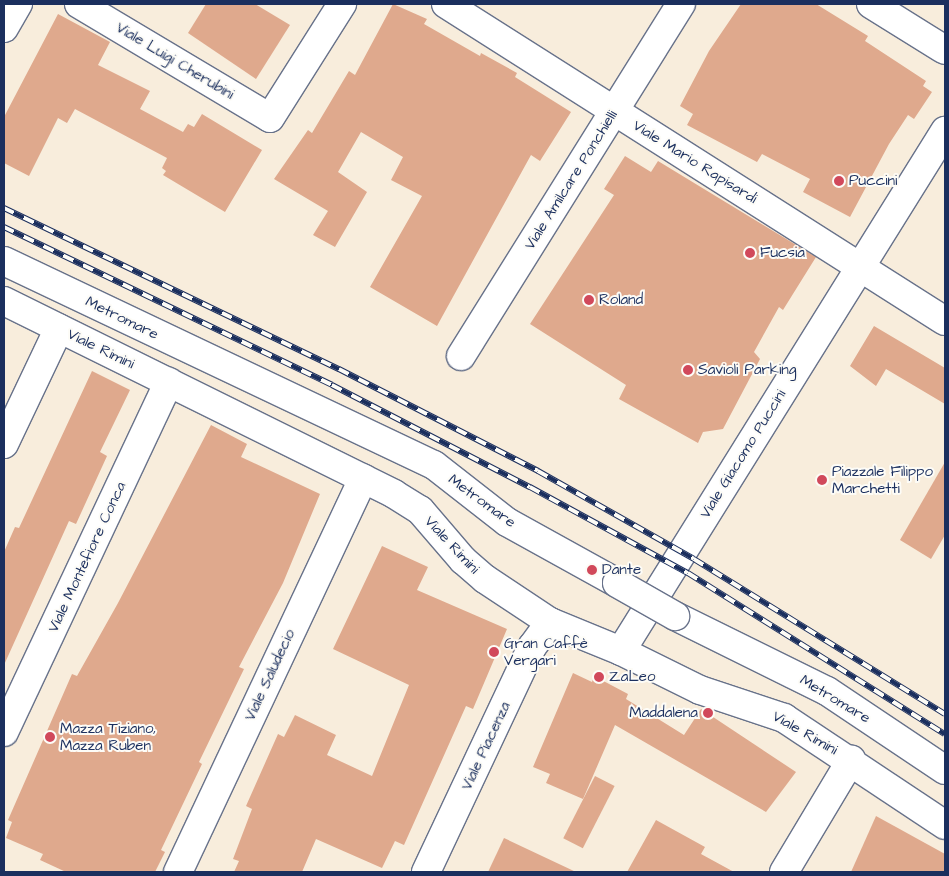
<!DOCTYPE html>
<meta charset="utf-8">
<style>
body{margin:0}
#map{position:relative;width:949px;height:876px;overflow:hidden;background:#f8eddc;font-family:"Architects Daughter",sans-serif}
div>[style]{position:absolute}
[style*='--x']{left:calc(var(--x)*1px);top:calc(var(--y)*1px);width:calc(var(--w)*1px);rotate:calc(var(--a)*1deg)}
.building>*{inset:0;background:#dfa98d;transform-origin:0 0}
.roads{filter:drop-shadow(1px 0 #68728a) drop-shadow(-1px 0 #68728a) drop-shadow(0 1px #68728a) drop-shadow(0 -1px #68728a)}
.minor>*{height:28px;margin:-14px;padding:0 14px;transform-origin:14px;border-radius:14px;background:#fff}
.rail>*{height:5.5px;margin-top:-2.75px;transform-origin:0;background:repeating-linear-gradient(90deg,#fdfcf7 0 11px,#1b2f5e 0 22px);box-sizing:border-box;border-block:1px solid #1b2f5e}
.bridges{filter:drop-shadow(1px 0 #68728a) drop-shadow(-1px 0 #68728a) drop-shadow(0 1px #68728a) drop-shadow(0 -1px #68728a)}
.minor-bridge>*{height:28px;margin:-14px;padding:0 14px;transform-origin:14px;border-radius:14px;background:#fff}
.dots>*{width:14px;height:14px;translate:-50% -50%;box-sizing:border-box;border:2px solid #fdfcf7;border-radius:50%}
span{translate:-50% -50%;white-space:nowrap;text-align:center;line-height:1.15;-webkit-text-stroke:4px #fdfcf7;paint-order:stroke}
.street-label{font-size:15px;color:#1b2f5e}
.poi-label{font-size:15px;color:#1b2f5e}
.left{translate:0 -50%;text-align:left}
.right{translate:-100% -50%;text-align:right}
.frame{position:absolute;inset:0;border:5px solid #1b2f5e;pointer-events:none}
</style>
<div id="map">
<div class="building">
<div style="clip-path:polygon(206px 4px,255px 4px,290px 25px,256px 79px,188px 33px)"></div>
<div style="clip-path:polygon(393px 4px,427px 19px,424px 24px,480px 56px,481px 53px,517px 73px,515px 77px,571px 112px,540px 161px,531px 155px,437px 326px,370px 287px,422px 196px,391px 180px,403px 157px,361px 132px,338px 172px,367px 192px,335px 247px,313px 235px,328px 211px,274px 179px,308px 130px,312px 133px,349px 71px,355px 75px)"></div>
<div style="clip-path:polygon(741px 4px,816px 4px,868px 36px,865px 41px,926px 81px,923px 86px,932px 92px,914px 119px,908px 115px,889px 144px,850px 217px,803px 192px,810px 179px,762px 154px,757px 162px,687px 125px,693px 114px,680px 106px,709px 51px)"></div>
<div style="clip-path:polygon(58px 14px,110px 42px,98px 65px,150px 91px,140px 109px,183px 132px,188px 124px,194px 127px,202px 114px,262px 150px,225px 212px,163px 175px,166px 171px,162px 168px,167px 158px,75px 109px,67px 123px,58px 118px,29px 176px,4px 163px,4px 117px)"></div>
<div style="clip-path:polygon(625px 156px,651px 172px,658px 161px,816px 257px,783px 310px,779px 307px,754px 352px,760px 359px,723px 429px,703px 432px,698px 443px,619px 399px,626px 385px,530px 324px,614px 195px,604px 189px)"></div>
<div style="clip-path:polygon(874px 326px,945px 368px,945px 404px,886px 369px,876px 386px,850px 366px)"></div>
<div style="clip-path:polygon(92px 371px,130px 390px,100px 452px,107px 456px,76px 524px,69px 521px,4px 665px,4px 552px,15px 527px,19px 528px)"></div>
<div style="clip-path:polygon(211px 425px,247px 444px,241px 457px,320px 494px,283px 583px,239px 667px,244px 669px,199px 762px,202px 764px,161px 850px,165px 852px,155px 872px,66px 872px,40px 860px,43px 854px,6px 838px,12px 822px,8px 820px,72px 674px,77px 676px,118px 603px)"></div>
<div style="clip-path:polygon(945px 462px,945px 535px,931px 559px,900px 540px)"></div>
<div style="clip-path:polygon(382px 546px,428px 567px,417px 590px,507px 629px,473px 709px,466px 706px,404px 845px,395px 841px,382px 868px,316px 839px,302px 872px,234px 872px,239px 861px,233px 859px,252px 809px,246px 806px,278px 734px,284px 737px,295px 715px,336px 735px,327px 755px,372px 776px,409px 685px,333px 649px)"></div>
<div style="clip-path:polygon(573px 673px,592px 682px,594px 676px,628px 694px,626px 699px,684px 735px,701px 709px,796px 772px,766px 812px,615px 725px,583px 799px,546px 783px,550px 774px,533px 767px)"></div>
<div style="left:595px;top:776px;width:22px;height:70px;rotate:27deg"></div>
<div style="clip-path:polygon(876px 816px,945px 854px,945px 872px,851px 872px)"></div>
<div style="clip-path:polygon(656px 820px,705px 847px,701px 854px,734px 872px,627px 872px)"></div>
<div style="clip-path:polygon(504px 838px,576px 872px,488px 872px)"></div>
</div>
<div class="roads">
<div class="minor">
<div style="--x:79;--y:4;--w:222;--a:30.8"></div>
<div style="--x:270;--y:118;--w:135;--a:-57.7"></div>
<div style="--x:446;--y:4;--w:591;--a:32.43"></div>
<div style="--x:871;--y:4;--w:87;--a:31.9"></div>
<div style="--x:4;--y:28;--w:28;--a:-60"></div>
<div style="--x:4;--y:261;--w:476;--a:25.4"></div>
<div style="--x:434;--y:465;--w:93;--a:38"></div>
<div style="--x:507;--y:522;--w:126;--a:29"></div>
<div style="--x:4;--y:301;--w:435;--a:26.3"></div>
<div style="--x:394;--y:494;--w:31;--a:32"></div>
<div style="--x:420;--y:510;--w:66;--a:49.3"></div>
<div style="--x:463;--y:560;--w:29;--a:41"></div>
<div style="--x:485;--y:579;--w:78;--a:33.5"></div>
<div style="--x:550;--y:622;--w:77;--a:22.2"></div>
<div style="--x:621;--y:651;--w:88;--a:26.3"></div>
<div style="--x:700;--y:690;--w:89;--a:18.4"></div>
<div style="--x:784;--y:718;--w:193;--a:33.6"></div>
<div style="--x:461;--y:356;--w:415;--a:-58"></div>
<div style="--x:4;--y:444;--w:128;--a:-64.6"></div>
<div style="--x:675;--y:616;--w:169;--a:26.3"></div>
<div style="--x:827;--y:691;--w:142;--a:33.8"></div>
<div style="--x:621;--y:651;--w:613;--a:-58.07"></div>
<div style="--x:4;--y:732;--w:387;--a:-64.8"></div>
<div style="--x:178;--y:872;--w:435;--a:-64.8"></div>
<div style="--x:426;--y:872;--w:249;--a:-64.8"></div>
<div style="--x:532;--y:647;--w:31;--a:-54"></div>
<div style="--x:784;--y:872;--w:131;--a:-59.1"></div>
</div>
</div>
<div class="rail">
<div style="--x:4;--y:208;--w:372;--a:25.7"></div>
<div style="--x:339;--y:369;--w:224;--a:27.1"></div>
<div style="--x:538;--y:471;--w:179;--a:29.4"></div>
<div style="--x:694;--y:559;--w:295;--a:31.7"></div>
<div style="--x:4;--y:227;--w:364;--a:25.7"></div>
<div style="--x:332;--y:385;--w:223;--a:27.3"></div>
<div style="--x:530;--y:487;--w:180;--a:28.6"></div>
<div style="--x:688;--y:573;--w:303;--a:32.1"></div>
</div>
<div class="bridges">
<div class="minor-bridge">
<div style="--x:617;--y:583;--w:67;--a:29.6"></div>
</div>
</div>
<div class="dots">
<div style="left:839px;top:181px;background:#d1495b"></div>
<div style="left:750px;top:253px;background:#d1495b"></div>
<div style="left:589px;top:300px;background:#d1495b"></div>
<div style="left:688px;top:370px;background:#d1495b"></div>
<div style="left:822px;top:480px;background:#d1495b"></div>
<div style="left:592px;top:570px;background:#d1495b"></div>
<div style="left:494px;top:652px;background:#d1495b"></div>
<div style="left:599px;top:677px;background:#d1495b"></div>
<div style="left:708px;top:713px;background:#d1495b"></div>
<div style="left:50px;top:737px;background:#d1495b"></div>
</div>
<div class="street-label">
<span style="left:175px;top:61px;rotate:31deg">Viale Luigi Cherubini</span>
<span style="left:695px;top:162px;rotate:32deg">Viale Mario Rapisardi</span>
<span style="left:571px;top:180px;rotate:-58deg">Viale Amilcare Ponchielli</span>
<span style="left:122px;top:318px;rotate:26deg">Metromare</span>
<span style="left:101px;top:349px;rotate:26deg">Viale Rimini</span>
<span style="left:743px;top:454px;rotate:-58deg">Viale Giacomo Puccini</span>
<span style="left:482px;top:501px;rotate:36deg">Metromare</span>
<span style="left:452px;top:545px;rotate:47deg">Viale Rimini</span>
<span style="left:87px;top:557px;rotate:-65deg">Viale Montefiore Conca</span>
<span style="left:270px;top:675px;rotate:-65deg">Viale Saludecio</span>
<span style="left:835px;top:699px;rotate:31deg">Metromare</span>
<span style="left:805px;top:733px;rotate:30deg">Viale Rimini</span>
<span style="left:486px;top:746px;rotate:-65deg">Viale Piacenza</span>
</div>
<div class="poi-label">
<span class="left" style="left:849px;top:181px">Puccini</span>
<span class="left" style="left:760px;top:253px">Fucsia</span>
<span class="left" style="left:599px;top:300px">Roland</span>
<span class="left" style="left:698px;top:370px">Savioli Parking</span>
<span class="left" style="left:832px;top:480px">Piazzale Filippo<br>Marchetti</span>
<span class="left" style="left:602px;top:570px">Dante</span>
<span class="left" style="left:504px;top:652px">Gran Caffè<br>Vergari</span>
<span class="left" style="left:609px;top:677px">ZaLeo</span>
<span class="right" style="left:698px;top:713px">Maddalena</span>
<span class="left" style="left:60px;top:737px">Mazza Tiziano,<br>Mazza Ruben</span>
</div>
<div class="frame"></div>
</div>
